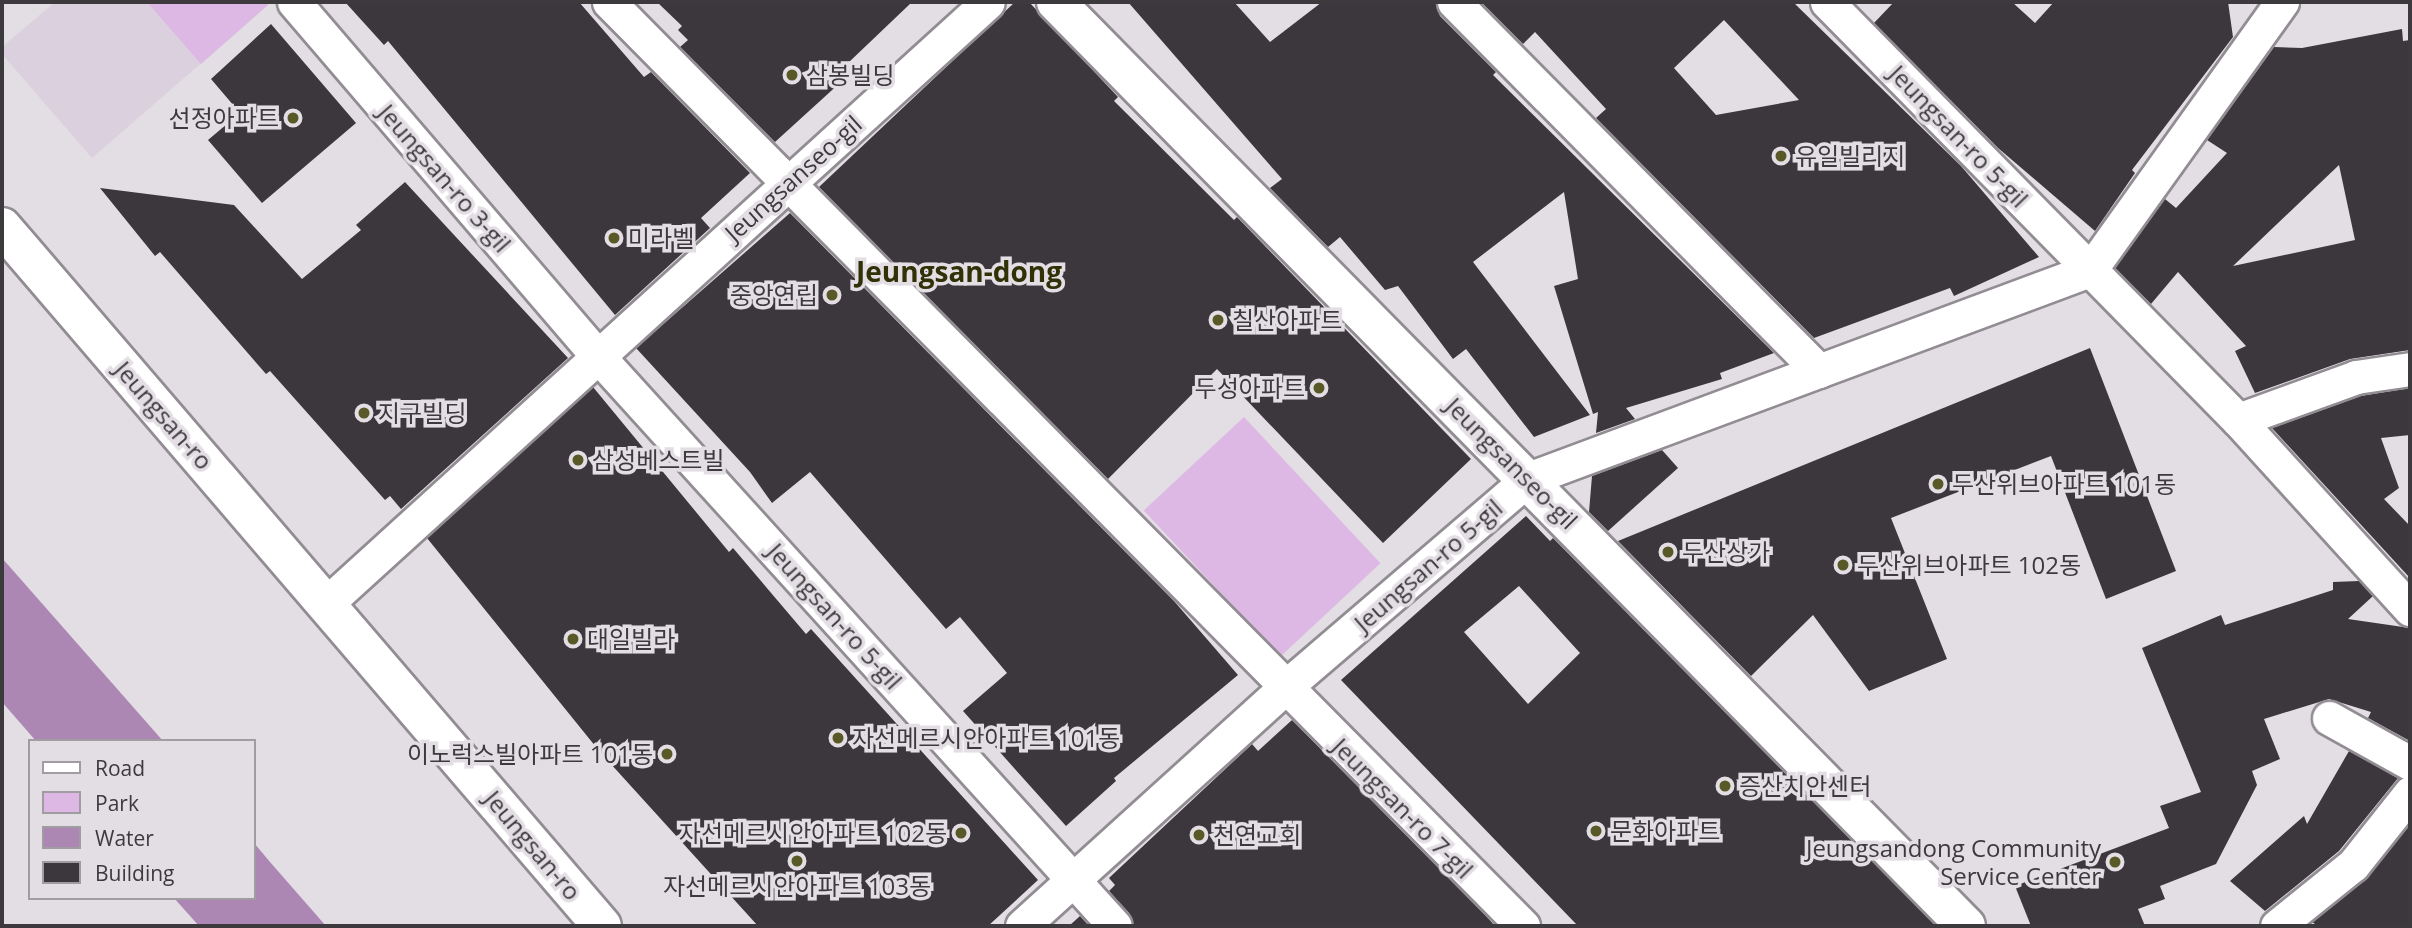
<!DOCTYPE html>
<meta charset="utf-8">
<style>
body{margin:0}
#map{position:relative;width:2412px;height:928px;overflow:hidden;background:#e3dde4;font-family:"Open Sans","Noto Sans KR",sans-serif}
div>[style]{position:absolute}
[style*='--x']{left:calc(var(--x)*1px);top:calc(var(--y)*1px);width:calc(var(--w)*1px);rotate:calc(var(--a)*1deg)}
.built>*{inset:0;background:#dbd0dd}
.green>*{inset:0;background:#ddb8e5;transform-origin:0 0}
.water>*{inset:0;background:#ac87b4}
.building>*{inset:0;background:#3c373d}
.roads{filter:drop-shadow(2px 0 #928c93) drop-shadow(-2px 0 #928c93) drop-shadow(0 2px #928c93) drop-shadow(0 -2px #928c93)}
.minor>*{height:33px;margin:-16.5px;padding:0 16.5px;transform-origin:16.5px;border-radius:16.5px;background:#fff}
.tertiary>*{height:38px;margin:-19px;padding:0 19px;transform-origin:19px;border-radius:19px;background:#fff}
.primary>*{height:38px;margin:-19px;padding:0 19px;transform-origin:19px;border-radius:19px;background:#fff}
.dots>*{width:19px;height:19px;translate:-50% -50%;box-sizing:border-box;border:4px solid #e3dde4;border-radius:50%}
span{translate:-50% -50%;white-space:nowrap;text-align:center;line-height:1.15;-webkit-text-stroke:7px #e3dde4;paint-order:stroke}
.poi-label{font-size:24px;color:#3d3a3d}
.left{translate:0 -50%;text-align:left}
.right{translate:-100% -50%;text-align:right}
.street-label{font-size:24px;color:#3d3a3d}
.quarter-label{font-size:28px;color:#303106;font-weight:700}
.frame{position:absolute;inset:0;border:4px solid #3d3a3d;pointer-events:none}
.legend{position:absolute;left:28px;top:739px;width:228px;height:161px;box-sizing:border-box;background:#e3dde4;border:2px solid #a19ca1;margin:0;padding:9px 12px;list-style:none;font-size:21px;color:#3d3a3d}
.legend li{display:flex;align-items:center;gap:14px;height:35px}
.legend b{width:35px;border:2px solid #a19ca1}
</style>
<div id="map">
<div class="built">
<div style="clip-path:polygon(55px 2px,266px 2px,268px 5px,92px 158px,2px 54px,2px 47px)"></div>
</div>
<div class="green">
<div style="clip-path:polygon(147px 2px,266px 2px,268px 5px,201px 64px)"></div>
<div style="left:1244px;top:417px;width:200px;height:137px;rotate:47deg"></div>
</div>
<div class="water">
<div style="clip-path:polygon(2px 558px,163px 741px,36px 741px,2px 702px)"></div>
<div style="clip-path:polygon(254px 843px,270px 862px,326px 926px,199px 926px,174px 898px,254px 898px)"></div>
</div>
<div class="building">
<div style="clip-path:polygon(345px 2px,579px 2px,644px 77px,651px 72px,750px 173px,701px 218px,710px 228px,615px 315px,388px 41px,384px 45px)"></div>
<div style="clip-path:polygon(657px 2px,912px 2px,847px 64px,853px 71px,775px 142px,680px 47px,688px 40px,678px 30px,682px 26px)"></div>
<div style="clip-path:polygon(1015px 2px,1029px 2px,1118px 97px,1114px 101px,1234px 220px,1237px 217px,1471px 459px,1383px 543px,1217px 369px,1108px 479px,819px 187px)"></div>
<div style="clip-path:polygon(1128px 2px,1234px 2px,1270px 42px,1322px 2px,1435px 2px,1440px 16px,1496px 72px,1493px 75px,1774px 353px,1720px 373px,1722px 379px,1626px 408px,1635px 419px,1596px 433px,1598px 412px,1593px 414px,1554px 286px,1578px 279px,1564px 192px,1473px 262px,1590px 415px,1534px 437px,1466px 349px,1453px 359px,1398px 286px,1385px 290px,1340px 237px,1328px 247px,1270px 188px,1282px 179px)"></div>
<div style="clip-path:polygon(evenodd,1481px 2px,1793px 2px,1961px 166px,2039px 257px,1954px 296px,1950px 288px,1814px 338px,1596px 118px,1606px 109px,1535px 32px,1523px 44px,1481px 2px,1724px 20px,1799px 100px,1716px 115px,1674px 68px,1724px 20px)"></div>
<div style="clip-path:polygon(1894px 2px,2012px 2px,2035px 23px,2054px 2px,2228px 2px,2233px 37px,2132px 170px,2135px 173px,2095px 231px,1998px 148px,1874px 23px)"></div>
<div style="clip-path:polygon(271px 24px,356px 123px,262px 203px,208px 140px,240px 113px,211px 79px)"></div>
<div style="clip-path:polygon(evenodd,2402px 29px,2403px 41px,2410px 40px,2410px 350px,2350px 359px,2255px 393px,2235px 351px,2246px 346px,2178px 272px,2151px 304px,2115px 268px,2165px 199px,2176px 208px,2227px 153px,2207px 140px,2274px 47px,2302px 48px,2402px 29px,2339px 165px,2355px 240px,2233px 266px,2339px 165px)"></div>
<div style="clip-path:polygon(405px 182px,568px 358px,401px 509px,390px 496px,385px 500px,270px 371px,266px 374px,160px 252px,155px 256px,100px 188px,234px 205px,302px 279px,361px 230px,356px 225px)"></div>
<div style="clip-path:polygon(790px 213px,1174px 601px,1238px 675px,1114px 778px,1116px 781px,1066px 826px,963px 711px,1007px 673px,960px 617px,946px 629px,810px 472px,772px 503px,750px 472px,636px 348px)"></div>
<div style="clip-path:polygon(2090px 348px,2176px 571px,2106px 599px,2051px 456px,1891px 518px,1947px 659px,1869px 691px,1813px 615px,1751px 676px,1618px 541px)"></div>
<div style="clip-path:polygon(593px 387px,729px 552px,733px 548px,806px 634px,811px 629px,1038px 880px,988px 926px,758px 926px,600px 752px,427px 538px)"></div>
<div style="clip-path:polygon(2410px 388px,2410px 435px,2381px 438px,2399px 488px,2384px 499px,2410px 526px,2410px 578px,2272px 428px,2361px 396px)"></div>
<div style="clip-path:polygon(1662px 450px,1678px 468px,1608px 531px,1589px 512px,1592px 476px)"></div>
<div style="clip-path:polygon(evenodd,1526px 516px,1550px 541px,1553px 538px,1936px 926px,1578px 926px,1341px 680px,1526px 516px,1519px 586px,1580px 653px,1528px 704px,1464px 632px,1519px 586px)"></div>
<div style="clip-path:polygon(2359px 581px,2373px 596px,2348px 619px,2410px 628px,2410px 741px,2368px 718px,2371px 712px,2329px 699px,2264px 719px,2280px 759px,2252px 771px,2257px 785px,2216px 864px,2160px 886px,2165px 899px,2138px 909px,2145px 926px,2031px 926px,2015px 886px,2169px 828px,2160px 806px,2201px 792px,2142px 648px,2221px 615px,2225px 625px,2333px 590px,2333px 582px)"></div>
<div style="clip-path:polygon(1292px 720px,1486px 916px,1495px 926px,1134px 926px,1129px 913px,1109px 891px,1115px 885px,1109px 878px,1252px 744px,1258px 751px)"></div>
<div style="clip-path:polygon(2349px 751px,2398px 778px,2339px 851px,2265px 911px,2230px 881px,2304px 816px,2307px 824px)"></div>
<div style="clip-path:polygon(2410px 824px,2410px 926px,2318px 926px,2312px 922px,2368px 877px)"></div>
<div style="clip-path:polygon(1080px 916px,1089px 926px,1069px 926px)"></div>
</div>
<div class="roads">
<div class="minor">
<div style="--x:294;--y:2;--w:464;--a:49.4"></div>
<div style="--x:596;--y:354;--w:772;--a:47.78"></div>
<div style="--x:609;--y:2;--w:1300;--a:45.31"></div>
<div style="--x:1454;--y:2;--w:519;--a:45.31"></div>
<div style="--x:1827;--y:2;--w:586;--a:45.48"></div>
<div style="--x:2238;--y:420;--w:256;--a:47.7"></div>
<div style="--x:2238;--y:420;--w:126;--a:-20"></div>
<div style="--x:2356;--y:377;--w:55;--a:-8.4"></div>
<div style="--x:327;--y:603;--w:893;--a:-42.28"></div>
<div style="--x:2329;--y:718;--w:93;--a:29.1"></div>
<div style="--x:1022;--y:926;--w:353;--a:-42.2"></div>
<div style="--x:1283;--y:689;--w:323;--a:-40.6"></div>
<div style="--x:1528;--y:479;--w:600;--a:-20.4"></div>
<div style="--x:2090;--y:270;--w:330;--a:-54.4"></div>
<div style="--x:2277;--y:926;--w:97;--a:-38.8"></div>
<div style="--x:2353;--y:865;--w:92;--a:-51.6"></div>
</div>
<div class="tertiary">
<div style="--x:1056;--y:2;--w:1297;--a:45.44"></div>
</div>
<div class="primary">
<div style="--x:2;--y:227;--w:921;--a:49.36"></div>
</div>
</div>
<div class="dots">
<div style="left:792px;top:75px;background:#585926"></div>
<div style="left:293px;top:118px;background:#585926"></div>
<div style="left:1781px;top:156px;background:#585926"></div>
<div style="left:614px;top:238px;background:#585926"></div>
<div style="left:832px;top:295px;background:#585926"></div>
<div style="left:1218px;top:320px;background:#585926"></div>
<div style="left:1319px;top:388px;background:#585926"></div>
<div style="left:364px;top:413px;background:#585926"></div>
<div style="left:578px;top:460px;background:#585926"></div>
<div style="left:1938px;top:484px;background:#585926"></div>
<div style="left:1668px;top:552px;background:#585926"></div>
<div style="left:1843px;top:565px;background:#585926"></div>
<div style="left:573px;top:639px;background:#585926"></div>
<div style="left:838px;top:738px;background:#585926"></div>
<div style="left:667px;top:754px;background:#585926"></div>
<div style="left:1725px;top:786px;background:#585926"></div>
<div style="left:1596px;top:831px;background:#585926"></div>
<div style="left:961px;top:833px;background:#585926"></div>
<div style="left:1199px;top:835px;background:#585926"></div>
<div style="left:797px;top:861px;background:#585926"></div>
<div style="left:2115px;top:862px;background:#585926"></div>
</div>
<div class="poi-label">
<span class="left" style="left:806px;top:75px">삼봉빌딩</span>
<span class="right" style="left:279px;top:118px">선정아파트</span>
<span class="left" style="left:1795px;top:156px">유일빌리지</span>
<span class="left" style="left:628px;top:238px">미라벨</span>
<span class="right" style="left:818px;top:295px">중앙연립</span>
<span class="left" style="left:1232px;top:320px">칠산아파트</span>
<span class="right" style="left:1305px;top:388px">두성아파트</span>
<span class="left" style="left:378px;top:413px">지구빌딩</span>
<span class="left" style="left:592px;top:460px">삼성베스트빌</span>
<span class="left" style="left:1952px;top:484px">두산위브아파트 101동</span>
<span class="left" style="left:1682px;top:552px">두산상가</span>
<span class="left" style="left:1857px;top:565px">두산위브아파트 102동</span>
<span class="left" style="left:587px;top:639px">대일빌라</span>
<span class="left" style="left:852px;top:738px">자선메르시안아파트 101동</span>
<span class="right" style="left:653px;top:754px">이노럭스빌아파트 101동</span>
<span class="left" style="left:1739px;top:786px">증산치안센터</span>
<span class="left" style="left:1610px;top:831px">문화아파트</span>
<span class="right" style="left:947px;top:833px">자선메르시안아파트 102동</span>
<span class="left" style="left:1213px;top:835px">천연교회</span>
<span class="right" style="left:2101px;top:862px">Jeungsandong Community<br>Service Center</span>
<span style="left:797px;top:886px">자선메르시안아파트 103동</span>
</div>
<div class="street-label">
<span style="left:1959px;top:136px;rotate:46deg">Jeungsan-ro 5-gil</span>
<span style="left:445px;top:178px;rotate:49deg">Jeungsan-ro 3-gil</span>
<span style="left:793px;top:178px;rotate:-42deg">Jeungsanseo-gil</span>
<span style="left:164px;top:415px;rotate:49deg">Jeungsan-ro</span>
<span style="left:1512px;top:463px;rotate:45deg">Jeungsanseo-gil</span>
<span style="left:1428px;top:565px;rotate:-41deg">Jeungsan-ro 5-gil</span>
<span style="left:835px;top:616px;rotate:48deg">Jeungsan-ro 5-gil</span>
<span style="left:1403px;top:808px;rotate:45deg">Jeungsan-ro 7-gil</span>
<span style="left:533px;top:845px;rotate:50deg">Jeungsan-ro</span>
</div>
<div class="quarter-label">
<span style="left:959px;top:271px">Jeungsan-dong</span>
</div>
<div class="frame"></div>
<ul class="legend">
<li><b style="height:9px;background:#fff"></b>Road</li>
<li><b style="height:19px;background:#ddb8e5"></b>Park</li>
<li><b style="height:19px;background:#ac87b4"></b>Water</li>
<li><b style="height:19px;background:#3c373d"></b>Building</li>
</ul>
</div>
